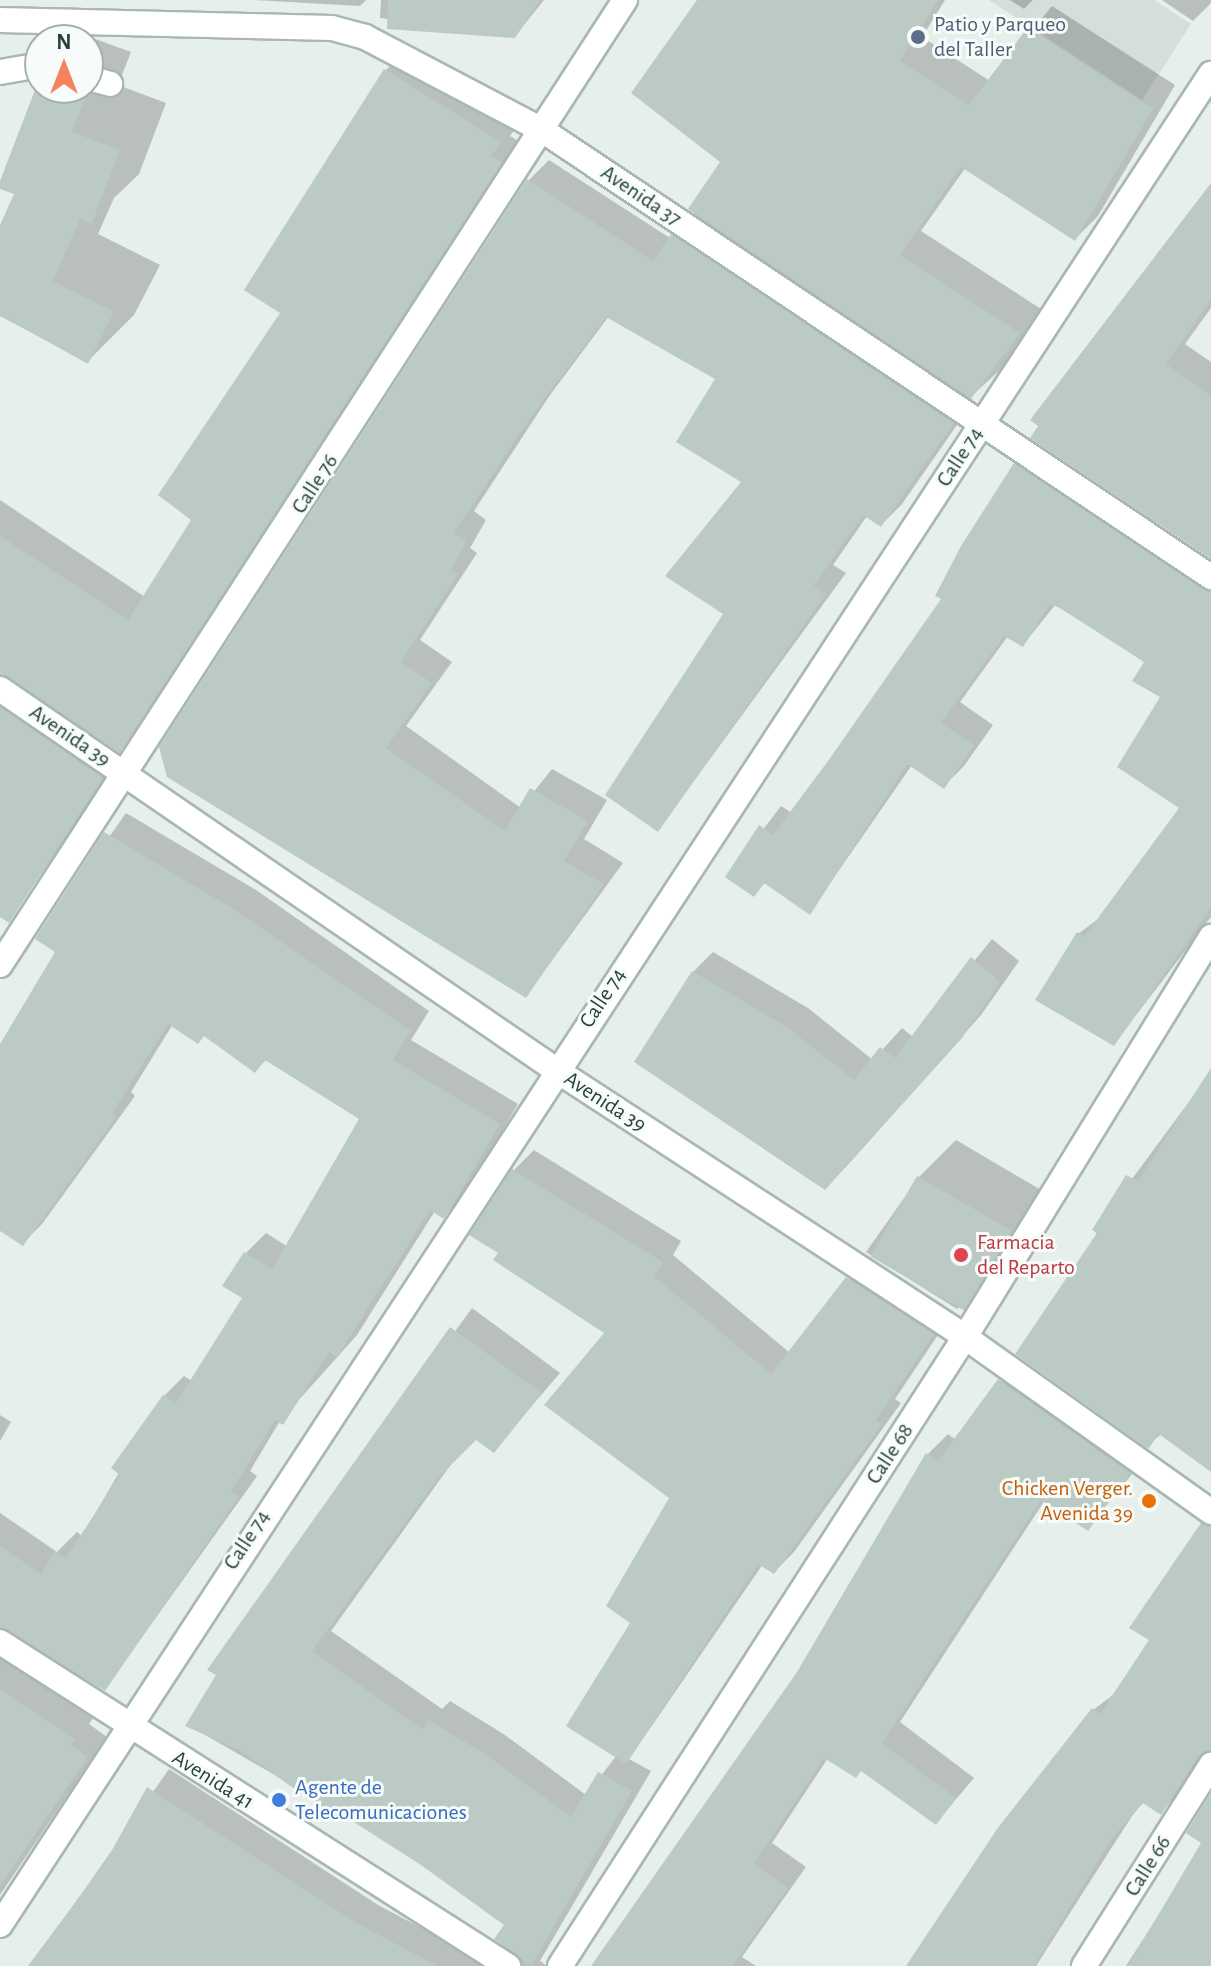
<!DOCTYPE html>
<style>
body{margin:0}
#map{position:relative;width:1211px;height:1966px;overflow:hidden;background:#e6efeb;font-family:"Alegreya Sans",sans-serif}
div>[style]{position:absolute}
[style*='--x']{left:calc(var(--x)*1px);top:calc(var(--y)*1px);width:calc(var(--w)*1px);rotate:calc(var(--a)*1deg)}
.built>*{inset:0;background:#d4dfda}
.shadow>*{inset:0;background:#0003}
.building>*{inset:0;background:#bbcac4;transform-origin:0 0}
.roads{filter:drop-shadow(2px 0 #a8b8b2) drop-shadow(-2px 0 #a8b8b2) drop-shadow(0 2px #a8b8b2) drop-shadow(0 -2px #a8b8b2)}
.minor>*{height:24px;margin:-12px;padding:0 12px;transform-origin:12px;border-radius:12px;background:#fff}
.dots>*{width:22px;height:22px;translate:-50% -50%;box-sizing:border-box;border:4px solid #f7fbf9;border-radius:50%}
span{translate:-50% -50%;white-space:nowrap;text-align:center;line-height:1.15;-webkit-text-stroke:6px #f7fbf9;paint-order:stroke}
.service-label{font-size:22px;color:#4e5e75}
.left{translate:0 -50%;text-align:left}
.street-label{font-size:22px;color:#24423a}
.health-label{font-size:22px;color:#be3a42}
.food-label{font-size:22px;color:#c56008}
.right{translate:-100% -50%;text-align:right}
.shop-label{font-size:22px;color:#366cbe}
.north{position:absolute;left:24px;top:24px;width:80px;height:80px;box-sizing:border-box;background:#f7fbf9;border:2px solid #a3b1ad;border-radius:50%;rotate:0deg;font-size:22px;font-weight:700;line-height:32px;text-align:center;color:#24423a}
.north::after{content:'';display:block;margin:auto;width:28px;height:36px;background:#f4845f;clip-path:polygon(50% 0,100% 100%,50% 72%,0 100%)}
</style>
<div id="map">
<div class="built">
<div style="clip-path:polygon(989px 0,1154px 0,1191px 24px,1142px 100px)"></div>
</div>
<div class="shadow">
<div style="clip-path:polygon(253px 0,366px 0,360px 6px)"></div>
<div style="clip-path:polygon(381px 0,544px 0,515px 36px,380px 18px)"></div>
<div style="clip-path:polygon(700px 0,945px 0,922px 37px,990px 81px,1052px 6px,1175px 85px,1098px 216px,1075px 239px,966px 167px,921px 231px,1041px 309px,1009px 362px,968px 399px,973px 402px,902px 504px,881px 525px,867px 516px,833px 565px,846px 573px,658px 830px,725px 613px,744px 482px,718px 379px,609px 316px,550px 395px,474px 511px,486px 520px,470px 548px,477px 553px,420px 640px,452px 662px,406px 726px,521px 808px,552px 769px,607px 800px,584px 839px,623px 863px,526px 996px,169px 776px,528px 181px,549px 160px,670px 238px,696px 212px,723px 161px)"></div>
<div style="clip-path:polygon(1010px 0,1033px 0,1024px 9px)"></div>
<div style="clip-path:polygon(1162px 0,1211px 0,1211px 3px,1193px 21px)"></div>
<div style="clip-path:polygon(87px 36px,131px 52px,118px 85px,166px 103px,139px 174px,114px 198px,98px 234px,160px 265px,134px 315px,87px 362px,0 316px,0 230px,17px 193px,0 186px,40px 83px,88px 88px)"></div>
<div style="clip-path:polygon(406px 50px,520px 122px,510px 136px,520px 142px,139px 730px,119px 750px,11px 681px,122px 757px,9px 920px,0 915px,0 500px,145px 597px,194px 520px,386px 70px)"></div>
<div style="clip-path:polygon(1211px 190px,1211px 308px,1185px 344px,1211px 362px,1211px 557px,1033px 438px)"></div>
<div style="clip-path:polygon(1036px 445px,1211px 562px,1211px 917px,1114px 1044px,1078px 934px,1102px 916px,1182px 808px,1163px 696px,1147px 662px,1055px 605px,1023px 645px,1008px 636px,960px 702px,993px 725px,964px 766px,944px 786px,912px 765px,810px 912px,766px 882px,754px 894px,727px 877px,781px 806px,792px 813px,944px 598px,1016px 465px)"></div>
<div style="clip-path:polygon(126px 813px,256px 890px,429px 1011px,411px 1040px,518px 1104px,464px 1196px,444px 1216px,435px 1211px,357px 1335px,280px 1421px,250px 1471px,257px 1476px,105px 1689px,0 1630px,0 1513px,57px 1552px,77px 1532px,82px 1536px,164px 1396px,184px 1376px,192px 1381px,245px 1298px,246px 1253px,266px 1233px,288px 1247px,362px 1118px,267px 1059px,255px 1071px,205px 1034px,173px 1024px,131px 1092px,135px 1096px,42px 1224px,22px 1244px,0 1229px,0 1047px,58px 951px,38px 938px)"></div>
<div style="clip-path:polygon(992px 939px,1019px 961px,981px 1015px,845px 1168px,693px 972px,713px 952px,808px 1008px,873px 1060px,902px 1028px,913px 1037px)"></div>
<div style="clip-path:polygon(1211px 1072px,1211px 1470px,1162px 1433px,1148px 1446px,1095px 1229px)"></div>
<div style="clip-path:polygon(956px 1140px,1046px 1193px,993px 1272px,957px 1309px,866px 1252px,919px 1177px)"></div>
<div style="clip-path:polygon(534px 1150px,681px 1241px,673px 1255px,790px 1353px,867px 1258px,952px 1314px,895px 1399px,901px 1403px,794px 1552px,774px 1572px,763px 1564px,629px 1759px,651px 1771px,540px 1961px,547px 1966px,31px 1966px,169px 1769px,378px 1905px,484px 1961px,499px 1946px,514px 1951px,506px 1925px,389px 1841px,188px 1725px,218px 1675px,210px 1669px,472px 1308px,560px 1373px,494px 1450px,476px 1437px,457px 1456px,331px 1631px,442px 1709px,450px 1701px,505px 1735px,586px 1795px,617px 1755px,633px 1622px,672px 1498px,607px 1332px,501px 1252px,514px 1170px)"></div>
<div style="clip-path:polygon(1019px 1360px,1149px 1453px,1088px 1528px,1045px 1500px,900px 1722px,974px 1778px,936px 1823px,862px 1769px,828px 1758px,772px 1843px,806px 1867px,742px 1957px,756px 1966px,593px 1966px,799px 1674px,928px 1454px,948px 1434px,956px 1440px)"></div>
<div style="clip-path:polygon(0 1415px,11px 1422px,0 1441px)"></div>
<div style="clip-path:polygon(1211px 1516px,1211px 1752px,1161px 1813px,1144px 1801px,1132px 1816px,1036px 1966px,907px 1966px,1093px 1710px,1117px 1692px,1152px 1639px)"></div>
<div style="clip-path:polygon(0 1656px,93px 1718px,89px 1724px,107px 1737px,0 1895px)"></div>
<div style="clip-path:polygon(1211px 1797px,1211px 1966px,1126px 1966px,1205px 1843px)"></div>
</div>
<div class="building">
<div style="clip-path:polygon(388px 0,540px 0,515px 38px,387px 29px)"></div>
<div style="clip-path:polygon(697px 0,938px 0,900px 61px,969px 105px,1028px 27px,1153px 109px,1075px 241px,961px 167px,900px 255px,1020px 333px,971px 399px,688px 209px,720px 162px,631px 93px)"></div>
<div style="clip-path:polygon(384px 69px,501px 142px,491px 156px,502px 163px,120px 753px,0 674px,0 536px,128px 620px,191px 520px,158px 495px,280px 313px,244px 290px)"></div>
<div style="clip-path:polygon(38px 82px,85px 99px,72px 132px,120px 150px,92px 223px,80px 219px,53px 281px,114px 312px,88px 364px,0 315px,0 225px,14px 194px,0 189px,0 181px)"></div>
<div style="clip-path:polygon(527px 179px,653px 261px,671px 234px,954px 423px,881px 527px,863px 515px,814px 586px,826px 594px,658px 832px,605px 795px,723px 614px,665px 576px,741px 482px,676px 442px,715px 379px,606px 317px,530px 418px,454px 533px,466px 541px,451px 570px,458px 574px,401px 662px,432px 683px,386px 748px,505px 831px,530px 788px,588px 821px,564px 861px,604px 884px,526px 998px,167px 777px,159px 747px)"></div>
<div style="clip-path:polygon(1211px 183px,1211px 300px,1166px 364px,1211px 396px,1211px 559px,1030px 438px,1038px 426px,1030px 420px)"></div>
<div style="clip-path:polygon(1014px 463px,1211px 592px,1211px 908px,1114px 1046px,1035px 1000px,1077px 932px,1084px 937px,1179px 808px,1117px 767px,1160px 697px,1132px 681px,1144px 662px,1060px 608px,1050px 604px,1023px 647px,1004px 636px,941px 723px,974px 745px,944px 789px,907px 764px,810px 915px,764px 883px,754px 897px,725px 877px,759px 825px,773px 835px,828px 761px,941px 599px,935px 596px,961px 546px)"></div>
<div style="clip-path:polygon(0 707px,103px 778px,9px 923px,0 917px)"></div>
<div style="clip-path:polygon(104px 832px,235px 910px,411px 1031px,393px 1060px,500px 1124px,444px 1219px,430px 1210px,337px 1357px,329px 1352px,283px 1425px,275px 1420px,231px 1491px,239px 1496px,105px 1691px,0 1627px,0 1546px,41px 1574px,55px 1551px,66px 1558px,120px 1475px,111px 1468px,163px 1395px,176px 1403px,242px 1298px,222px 1286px,244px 1252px,272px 1269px,359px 1119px,265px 1060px,255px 1073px,204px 1036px,198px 1044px,168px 1024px,112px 1113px,117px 1116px,23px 1246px,0 1231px,0 1044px,55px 952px,35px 939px)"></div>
<div style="clip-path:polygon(971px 957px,1000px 982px,962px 1038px,825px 1190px,634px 1062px,692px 971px,787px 1027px,854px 1080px,880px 1047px,895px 1058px)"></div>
<div style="clip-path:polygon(1211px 1068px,1211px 1472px,1159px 1434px,1148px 1449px,1015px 1354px,1097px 1233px,1092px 1230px,1126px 1175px,1138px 1181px)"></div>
<div style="clip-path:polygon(512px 1169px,663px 1262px,654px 1276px,771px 1374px,846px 1277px,934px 1334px,876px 1420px,882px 1424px,774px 1574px,758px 1564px,626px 1764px,566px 1726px,630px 1623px,606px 1606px,669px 1498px,544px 1405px,604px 1333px,493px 1260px,498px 1253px,469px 1235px)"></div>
<div style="left:917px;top:1176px;width:109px;height:93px;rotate:30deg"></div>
<div style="clip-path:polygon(450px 1327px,542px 1393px,494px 1453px,476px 1440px,438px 1478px,312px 1651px,422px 1729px,428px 1720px,485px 1754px,571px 1817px,598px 1772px,632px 1791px,531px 1966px,494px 1939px,504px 1925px,421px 1865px,346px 1817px,342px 1822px,239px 1750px,185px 1726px,216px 1675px,207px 1670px)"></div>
<div style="clip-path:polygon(998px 1379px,1130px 1473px,1088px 1531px,1041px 1500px,882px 1743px,956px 1798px,936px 1825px,861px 1771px,856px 1778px,824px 1758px,754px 1864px,788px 1888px,732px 1966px,591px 1966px,797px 1672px,926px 1453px,938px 1461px)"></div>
<div style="clip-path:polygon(1201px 1523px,1211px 1527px,1211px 1750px,1198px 1757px,1161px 1815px,1143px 1803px,1112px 1838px,1034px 1966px,906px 1966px,997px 1829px,1092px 1708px,1100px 1714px,1149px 1640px,1129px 1628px)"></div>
<div style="clip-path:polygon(0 1689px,75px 1739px,71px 1745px,88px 1757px,0 1886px)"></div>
<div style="clip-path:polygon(147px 1787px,358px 1924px,438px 1966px,28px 1966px,106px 1861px)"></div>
<div style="clip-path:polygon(1211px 1793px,1211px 1966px,1128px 1966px,1201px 1843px,1186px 1833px)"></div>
</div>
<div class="roads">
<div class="minor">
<div style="--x:0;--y:20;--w:332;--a:1.4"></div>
<div style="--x:332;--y:28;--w:34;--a:15"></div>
<div style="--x:365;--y:37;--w:200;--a:27.7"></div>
<div style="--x:542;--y:130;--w:805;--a:33.75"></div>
<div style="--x:0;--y:72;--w:41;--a:-9.9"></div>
<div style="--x:88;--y:78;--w:23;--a:15"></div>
<div style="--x:0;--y:689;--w:674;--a:34.42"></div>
<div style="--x:556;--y:1070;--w:488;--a:33.1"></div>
<div style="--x:965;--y:1337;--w:302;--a:35.4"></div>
<div style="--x:0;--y:965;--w:1150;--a:-57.07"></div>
<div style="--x:0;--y:1642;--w:603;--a:32.53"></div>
<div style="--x:0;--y:1925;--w:2212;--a:-56.81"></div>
<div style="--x:560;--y:1966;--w:748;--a:-57.22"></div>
<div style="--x:965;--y:1337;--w:470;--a:-58.4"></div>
<div style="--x:1084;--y:1966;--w:238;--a:-57.7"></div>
</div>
</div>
<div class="dots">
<div style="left:918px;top:37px;background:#5c6f8a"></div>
<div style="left:961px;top:1255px;background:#e0444e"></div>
<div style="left:1149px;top:1501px;background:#e8710a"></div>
<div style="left:279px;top:1800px;background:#3f7fe0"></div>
</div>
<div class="service-label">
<span class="left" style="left:934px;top:37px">Patio y Parqueo<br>del Taller</span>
</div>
<div class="street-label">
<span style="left:641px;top:196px;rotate:34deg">Avenida 37</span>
<span style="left:960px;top:457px;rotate:-57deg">Calle 74</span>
<span style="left:315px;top:484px;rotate:-57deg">Calle 76</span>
<span style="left:70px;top:736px;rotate:34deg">Avenida 39</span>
<span style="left:603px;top:998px;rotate:-57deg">Calle 74</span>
<span style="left:605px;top:1102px;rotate:33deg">Avenida 39</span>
<span style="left:890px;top:1454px;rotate:-57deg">Calle 68</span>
<span style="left:247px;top:1540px;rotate:-57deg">Calle 74</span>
<span style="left:213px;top:1780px;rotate:32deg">Avenida 41</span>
<span style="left:1148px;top:1866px;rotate:-58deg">Calle 66</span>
</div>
<div class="health-label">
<span class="left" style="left:977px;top:1255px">Farmacia<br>del Reparto</span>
</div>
<div class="food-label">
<span class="right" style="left:1133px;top:1501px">Chicken Verger.<br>Avenida 39</span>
</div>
<div class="shop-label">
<span class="left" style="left:295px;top:1800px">Agente de<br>Telecomunicaciones</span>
</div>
<div class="north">N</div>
</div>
